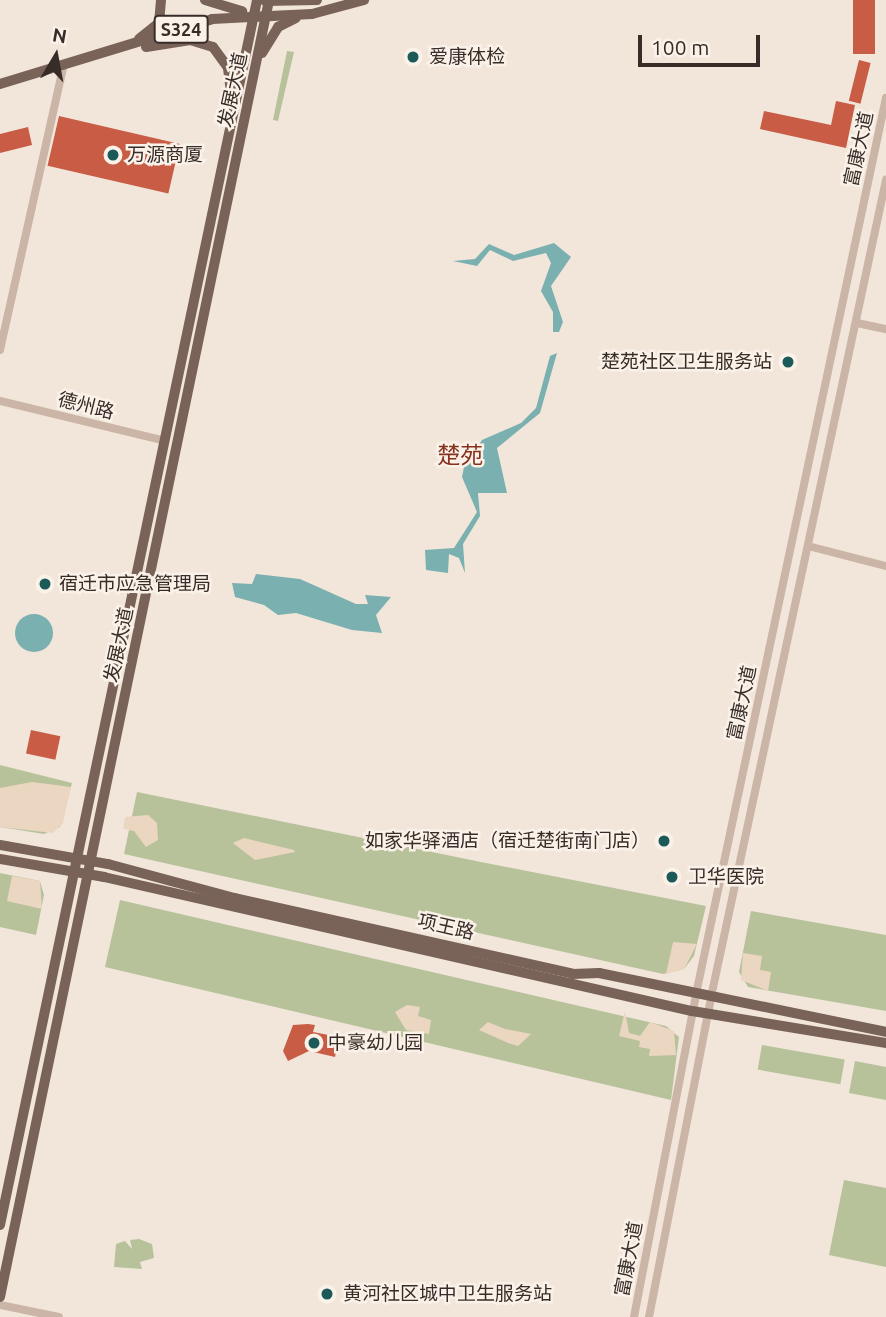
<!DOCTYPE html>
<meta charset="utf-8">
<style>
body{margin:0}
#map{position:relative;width:886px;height:1317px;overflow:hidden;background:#f2e6db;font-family:Ubuntu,"Noto Sans SC",sans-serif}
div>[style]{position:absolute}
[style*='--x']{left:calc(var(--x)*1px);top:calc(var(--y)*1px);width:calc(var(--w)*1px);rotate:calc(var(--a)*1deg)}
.green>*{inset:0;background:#b7c29b;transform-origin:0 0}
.plaza>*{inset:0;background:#ebd6c2}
.water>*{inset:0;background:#7ab0af}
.round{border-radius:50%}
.building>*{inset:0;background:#c85c44;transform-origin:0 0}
.minor>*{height:8px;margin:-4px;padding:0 4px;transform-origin:4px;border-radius:4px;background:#cbb5a7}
.major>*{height:10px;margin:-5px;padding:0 5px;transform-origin:5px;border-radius:5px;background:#796258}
.dots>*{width:19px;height:19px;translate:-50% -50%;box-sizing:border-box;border:4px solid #faf1e8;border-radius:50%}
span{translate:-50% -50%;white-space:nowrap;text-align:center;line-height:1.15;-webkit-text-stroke:5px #faf1e8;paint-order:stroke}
.shield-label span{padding:2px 5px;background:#faf1e8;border:2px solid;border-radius:5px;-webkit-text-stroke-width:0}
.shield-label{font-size:18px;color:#372c28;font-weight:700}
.poi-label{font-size:19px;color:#372c28}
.left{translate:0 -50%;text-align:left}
.right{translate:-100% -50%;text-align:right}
.street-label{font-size:19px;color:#372c28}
.quarter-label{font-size:23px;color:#87321f}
.north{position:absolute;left:21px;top:21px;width:70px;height:70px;-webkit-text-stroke:5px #faf1e8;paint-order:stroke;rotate:10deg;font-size:19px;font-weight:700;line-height:28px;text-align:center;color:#372c28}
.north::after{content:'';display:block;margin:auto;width:24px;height:32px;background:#372c28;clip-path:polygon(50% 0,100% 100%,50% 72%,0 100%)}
.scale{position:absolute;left:638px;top:35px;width:122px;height:32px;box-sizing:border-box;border:4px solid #372c28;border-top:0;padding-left:9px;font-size:21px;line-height:24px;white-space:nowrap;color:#372c28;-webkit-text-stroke:5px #faf1e8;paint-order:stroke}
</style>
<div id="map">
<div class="green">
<div style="clip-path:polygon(287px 51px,294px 52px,278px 121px,273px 120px)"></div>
<div style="clip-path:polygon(0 765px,72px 783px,60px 827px,44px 834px,0 827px)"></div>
<div style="clip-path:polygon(137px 792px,481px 862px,706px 906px,694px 956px,684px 969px,663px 974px,124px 854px)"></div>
<div style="clip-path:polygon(0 873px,40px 881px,44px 895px,36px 935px,0 927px)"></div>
<div style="clip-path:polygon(120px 900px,666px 1026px,679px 1037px,671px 1100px,105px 967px)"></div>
<div style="clip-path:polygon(751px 911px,886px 935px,886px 1011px,748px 987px,739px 972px)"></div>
<div style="left:762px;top:1045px;width:84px;height:25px;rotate:10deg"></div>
<div style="clip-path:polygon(855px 1061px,886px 1067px,886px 1100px,849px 1093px)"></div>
<div style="clip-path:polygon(844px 1180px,886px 1188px,886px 1267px,829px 1255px)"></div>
<div style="clip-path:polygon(139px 1239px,152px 1244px,154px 1258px,140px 1262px,142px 1269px,114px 1267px,116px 1244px,125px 1241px,132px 1249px,130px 1240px)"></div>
</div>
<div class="plaza">
<div style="clip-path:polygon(32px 782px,71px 787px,63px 823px,53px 833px,0 827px,0 788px)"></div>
<div style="clip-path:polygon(148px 815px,157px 823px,158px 840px,146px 847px,134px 831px,123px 829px,125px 817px)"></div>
<div style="clip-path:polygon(244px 838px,294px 850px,295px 852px,255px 860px,233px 843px)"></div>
<div style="clip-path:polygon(12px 876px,40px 881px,42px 909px,7px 901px)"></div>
<div style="clip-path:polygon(673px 942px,697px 944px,684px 969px,666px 974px)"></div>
<div style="clip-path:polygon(743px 953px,762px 956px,760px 970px,771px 972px,768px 991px,741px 980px)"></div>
<div style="clip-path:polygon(407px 1005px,420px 1007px,418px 1016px,431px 1020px,429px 1034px,406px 1030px,395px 1012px)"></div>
<div style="clip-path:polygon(625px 1011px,629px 1033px,640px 1036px,650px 1022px,674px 1031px,676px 1055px,649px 1056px,650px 1049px,639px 1047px,640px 1041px,619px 1036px)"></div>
<div style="clip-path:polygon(488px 1022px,505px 1029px,531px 1034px,518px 1046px,508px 1043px,479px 1030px)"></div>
</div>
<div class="water">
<div style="clip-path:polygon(489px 244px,514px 255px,554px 243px,571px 257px,551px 286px,563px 322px,559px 332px,553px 332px,553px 312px,541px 291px,551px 263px,546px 253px,513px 261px,490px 250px,477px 266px,453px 261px,475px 259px)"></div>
<div style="clip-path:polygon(557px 353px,540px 413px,497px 448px,507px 493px,478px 493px,480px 516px,463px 544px,465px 573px,459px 558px,449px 554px,448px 573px,426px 570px,425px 550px,454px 548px,477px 512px,462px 477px,464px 467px,482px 440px,521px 423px,536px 408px,550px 356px)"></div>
<div style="clip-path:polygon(256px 574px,300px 579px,356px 604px,368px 604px,365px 595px,391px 597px,376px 615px,382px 633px,352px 630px,296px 613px,278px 615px,264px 605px,235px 597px,232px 583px,252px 584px)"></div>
<div class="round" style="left:15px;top:614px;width:38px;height:38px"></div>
</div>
<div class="building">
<div style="left:853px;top:0;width:22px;height:54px"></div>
<div style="left:859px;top:60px;width:12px;height:42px;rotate:14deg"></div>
<div style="clip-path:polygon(836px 101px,855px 105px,846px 148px,760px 129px,764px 111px,831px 125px)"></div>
<div style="left:59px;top:116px;width:124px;height:51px;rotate:13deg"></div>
<div style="clip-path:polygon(28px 127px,32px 145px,0 153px,0 134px)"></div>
<div style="left:31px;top:730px;width:30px;height:24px;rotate:12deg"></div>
<div style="clip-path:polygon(308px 1024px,315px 1025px,313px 1032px,339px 1037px,335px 1057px,309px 1051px,288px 1061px,283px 1051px,293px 1025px)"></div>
</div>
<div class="minor">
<div style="--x:857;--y:323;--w:30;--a:12"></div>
<div style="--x:0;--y:350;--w:290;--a:-77.4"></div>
<div style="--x:0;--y:401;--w:170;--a:13.6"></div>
<div style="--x:808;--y:546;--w:81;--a:14.4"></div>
<div style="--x:0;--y:1305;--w:60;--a:11.5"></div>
<div style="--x:634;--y:1317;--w:329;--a:-79.1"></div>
<div style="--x:696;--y:994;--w:916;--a:-78.03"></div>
<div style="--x:649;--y:1317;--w:326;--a:-79"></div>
<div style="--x:711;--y:997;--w:836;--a:-77.91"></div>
</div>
<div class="major">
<div style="--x:205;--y:0;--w:39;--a:17"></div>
<div style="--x:265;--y:1;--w:52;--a:-1.1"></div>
<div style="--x:139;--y:39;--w:26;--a:-39"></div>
<div style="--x:159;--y:23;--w:23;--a:-85"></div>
<div style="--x:146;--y:47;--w:45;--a:-9"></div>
<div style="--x:190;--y:40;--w:24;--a:17"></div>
<div style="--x:213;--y:47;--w:26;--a:54"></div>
<div style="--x:228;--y:68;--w:25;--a:83"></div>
<div style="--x:262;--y:53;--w:31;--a:-58"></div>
<div style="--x:278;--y:27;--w:20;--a:-27"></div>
<div style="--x:0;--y:84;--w:222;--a:-17"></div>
<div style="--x:212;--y:19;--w:100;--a:-2.9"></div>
<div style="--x:312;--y:14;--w:54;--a:-15.1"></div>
<div style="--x:0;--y:845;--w:110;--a:10"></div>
<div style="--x:108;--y:864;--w:131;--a:15.1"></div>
<div style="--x:234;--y:898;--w:347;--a:12.6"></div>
<div style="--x:573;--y:974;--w:26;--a:-2"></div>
<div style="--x:599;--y:973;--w:293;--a:11.6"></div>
<div style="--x:0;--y:859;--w:106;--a:9.8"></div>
<div style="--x:104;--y:877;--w:603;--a:12.84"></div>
<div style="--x:692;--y:1011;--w:197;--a:9.4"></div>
<div style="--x:0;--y:1225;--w:1252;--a:-78.15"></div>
<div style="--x:0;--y:1297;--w:1325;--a:-78.28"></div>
</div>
<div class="dots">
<div style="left:413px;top:57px;background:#1c5959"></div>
<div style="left:113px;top:155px;background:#1c5959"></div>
<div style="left:788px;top:362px;background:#1c5959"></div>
<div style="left:45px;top:584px;background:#1c5959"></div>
<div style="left:664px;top:841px;background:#1c5959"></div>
<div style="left:672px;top:877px;background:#1c5959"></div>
<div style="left:314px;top:1043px;background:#1c5959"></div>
<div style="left:327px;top:1294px;background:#1c5959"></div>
</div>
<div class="shield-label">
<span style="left:181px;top:29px">S324</span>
</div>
<div class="poi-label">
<span class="left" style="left:429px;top:57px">爱康体检</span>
<span class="left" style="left:127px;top:155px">万源商厦</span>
<span class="right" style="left:772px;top:362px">楚苑社区卫生服务站</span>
<span class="left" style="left:59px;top:584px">宿迁市应急管理局</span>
<span class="right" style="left:650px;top:841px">如家华驿酒店（宿迁楚街南门店）</span>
<span class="left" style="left:688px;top:877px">卫华医院</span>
<span class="left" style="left:328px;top:1043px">中豪幼儿园</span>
<span class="left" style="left:343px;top:1294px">黄河社区城中卫生服务站</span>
</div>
<div class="street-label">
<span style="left:233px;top:90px;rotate:-78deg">发展大道</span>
<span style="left:859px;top:149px;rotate:-78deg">富康大道</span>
<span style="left:86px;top:406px;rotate:14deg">德州路</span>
<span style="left:119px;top:645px;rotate:-78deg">发展大道</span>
<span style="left:742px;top:703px;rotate:-78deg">富康大道</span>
<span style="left:446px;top:927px;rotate:13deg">项王路</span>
<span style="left:629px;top:1259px;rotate:-79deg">富康大道</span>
</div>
<div class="quarter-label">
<span style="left:460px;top:455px">楚苑</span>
</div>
<div class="north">N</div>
<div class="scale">100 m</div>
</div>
